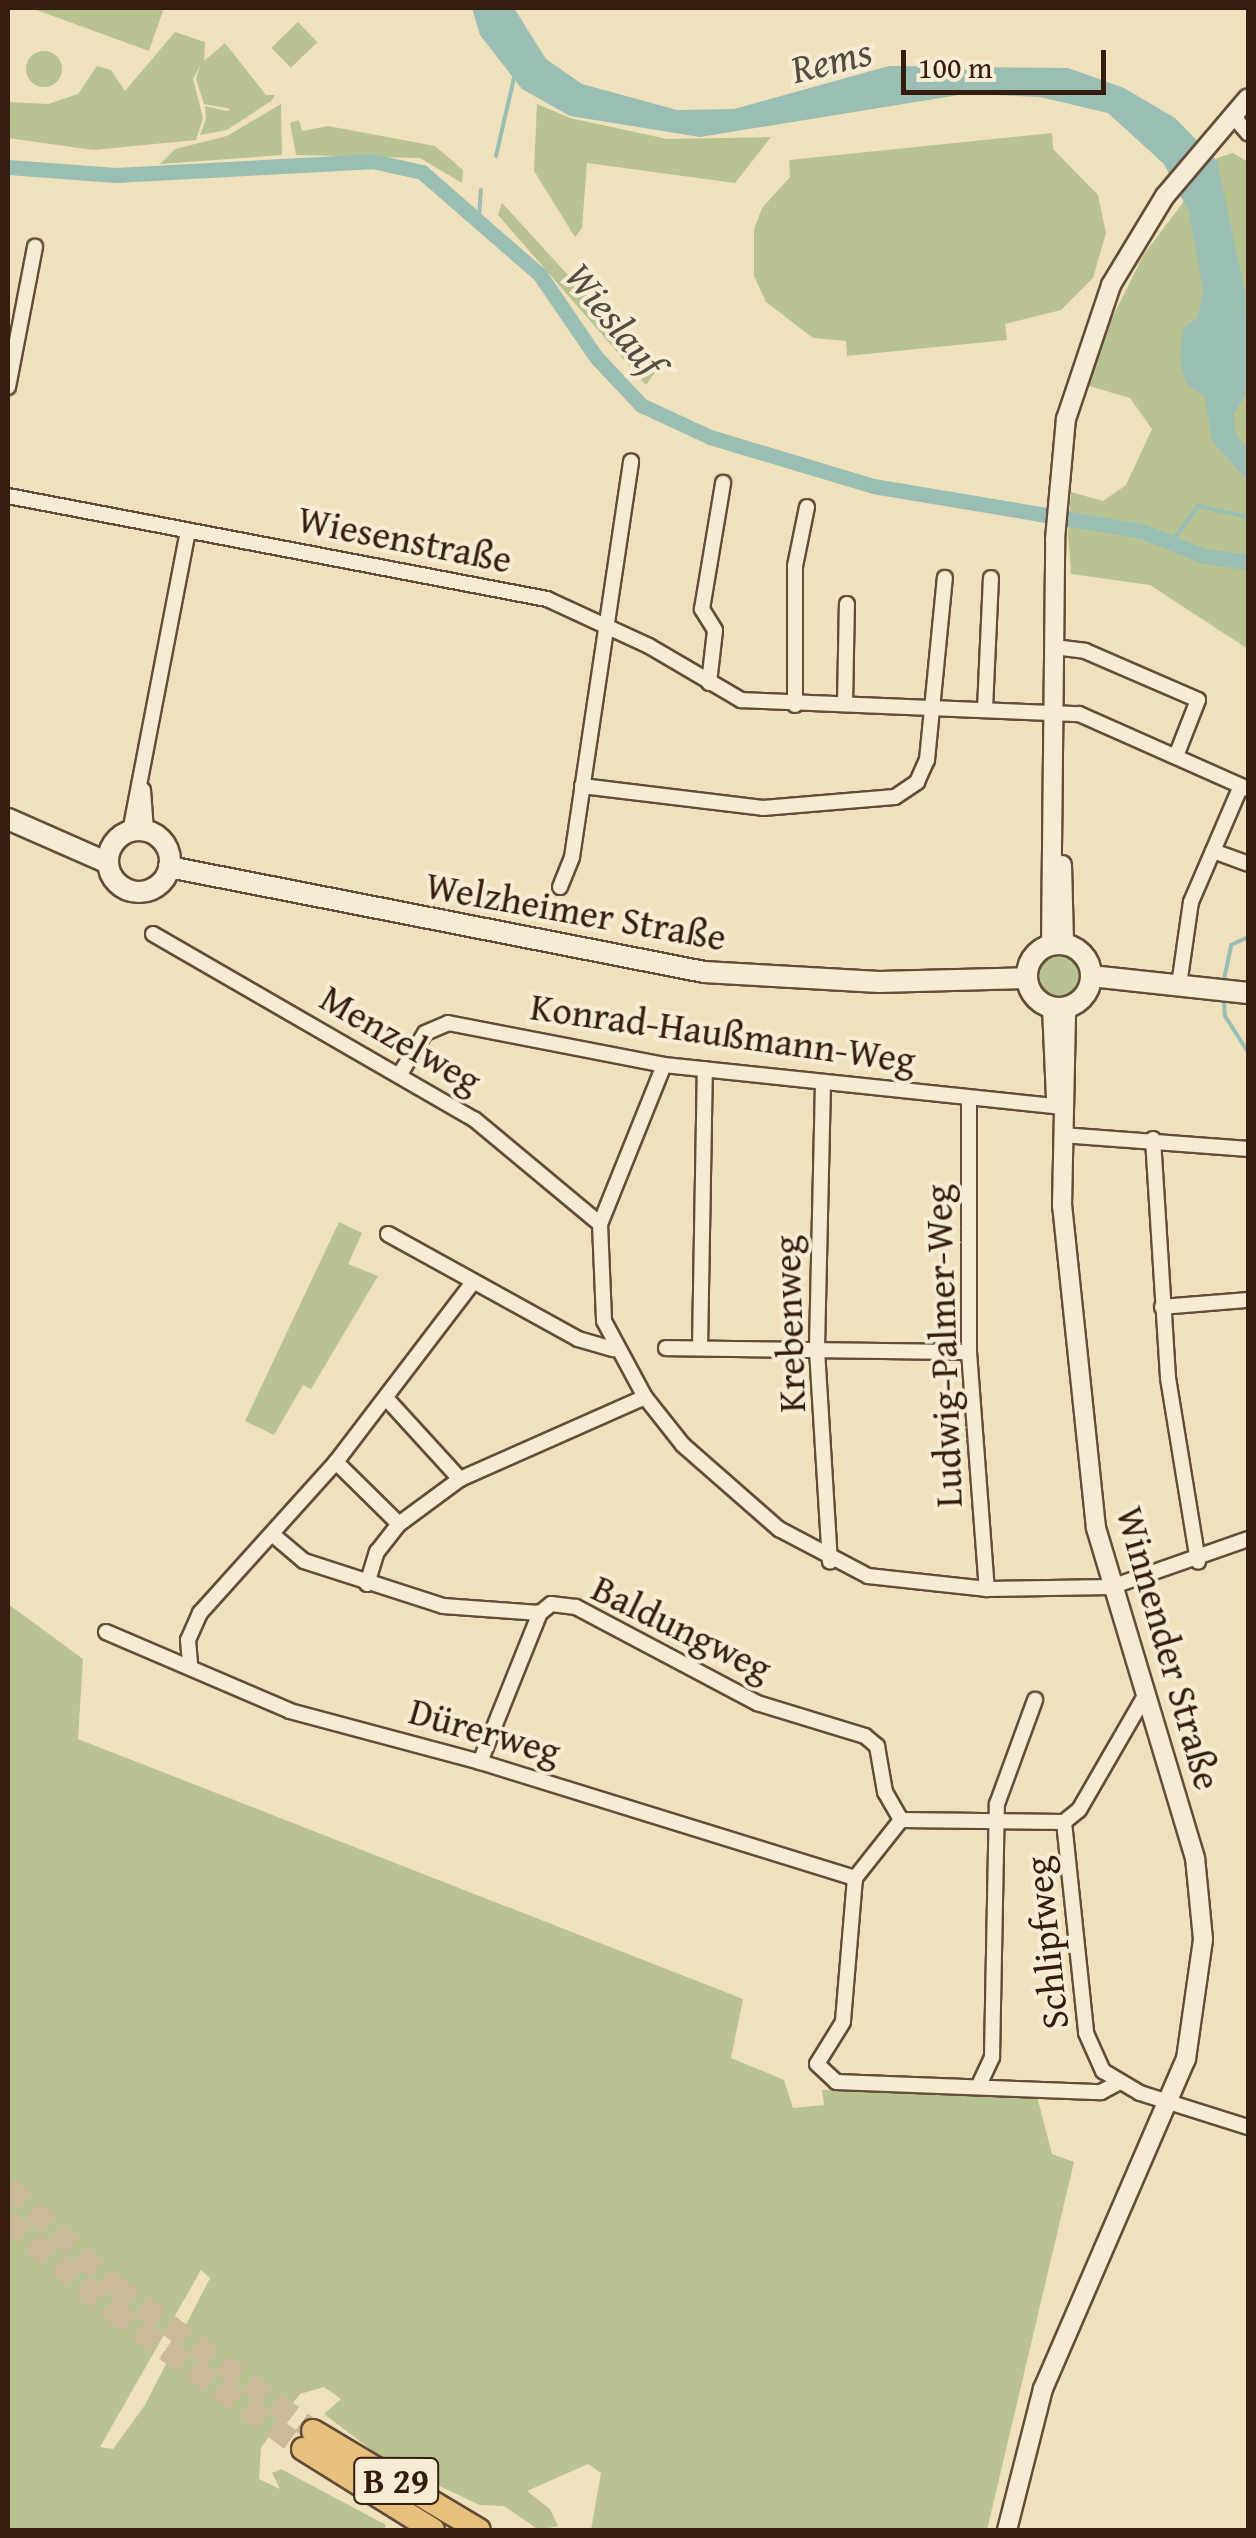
<!DOCTYPE html>
<meta charset="utf-8">
<style>
body{margin:0}
#map{position:relative;width:1256px;height:2538px;overflow:hidden;background:#efe1bb;font-family:"Gentium Book Plus",serif}
div>[style]{position:absolute}
[style*='--x']{left:calc(var(--x)*1px);top:calc(var(--y)*1px);width:calc(var(--w)*1px);rotate:calc(var(--a)*1deg)}
.green>*{inset:0;background:#b8c391;transform-origin:0 0}
.round{border-radius:50%}
.water>*{inset:0;background:#9abdb4}
.stream>*{height:4px;margin:-2px;padding:0 2px;transform-origin:2px;border-radius:2px;background:#9abdb4}
.canal>*{height:15px;margin:-7.5px;padding:0 7.5px;transform-origin:7.5px;border-radius:7.5px;background:#9abdb4}
.trunk-tunnel>*{height:22px;margin-top:-11px;transform-origin:0;background:repeating-linear-gradient(90deg,#caba99 0 22px,transparent 0 33px)}
.roads{filter:drop-shadow(2px 0 #634d3a) drop-shadow(-2px 0 #634d3a) drop-shadow(0 2px #634d3a) drop-shadow(0 -2px #634d3a)}
.minor>*{height:14px;margin:-7px;padding:0 7px;transform-origin:7px;border-radius:7px;background:#f5ecd3}
.tertiary>*{height:18px;margin:-9px;padding:0 9px;transform-origin:9px;border-radius:9px;background:#f5ecd3}
.secondary>*{height:20px;margin:-10px;padding:0 10px;transform-origin:10px;border-radius:10px;background:#f5ecd3}
.secondary>.ring{margin:-10px;padding:0;box-sizing:content-box;background:none;border:20px solid #f5ecd3;border-radius:50%}
.trunk>*{height:22px;margin:-11px;padding:0 11px;transform-origin:11px;border-radius:11px;background:#e8c07e}
span{translate:-50% -50%;white-space:nowrap;text-align:center;line-height:1.15;-webkit-text-stroke:8px #f5ecd3;paint-order:stroke}
.shield-label span{padding:2px 8px;background:#f5ecd3;border:2px solid;border-radius:8px;-webkit-text-stroke-width:0}
.shield-label{font-size:35px;color:#341c0f;font-weight:700}
.street-label{font-size:38px;color:#341c0f}
.water-label{font-size:40px;color:#534c41;font-style:italic}
.frame{position:absolute;inset:0;border:10px solid #341c0f;pointer-events:none}
.scale{position:absolute;left:901px;top:50px;width:205px;height:45px;box-sizing:border-box;border:5px solid #341c0f;border-top:0;padding-left:12px;font-size:30px;line-height:35px;white-space:nowrap;color:#341c0f;-webkit-text-stroke:8px #f5ecd3;paint-order:stroke}
</style>
<div id="map">
<div class="green">
<div style="clip-path:polygon(31px 8px,164px 8px,149px 51px)"></div>
<div style="left:298px;top:22px;width:28px;height:37px;rotate:46deg"></div>
<div style="clip-path:polygon(175px 32px,205px 42px,204px 61px,225px 43px,266px 95px,275px 95px,271px 101px,227px 130px,200px 135px,206px 119px,205px 106px,227px 111px,231px 109px,204px 104px,196px 79px,200px 66px,193px 79px,203px 118px,196px 140px,93px 150px,8px 138px,8px 102px,48px 104px,78px 94px,97px 66px,111px 70px,125px 91px)"></div>
<div class="round" style="left:26px;top:51px;width:36px;height:36px"></div>
<div style="clip-path:polygon(281px 104px,282px 155px,160px 164px,175px 149px,227px 136px)"></div>
<div style="clip-path:polygon(537px 104px,570px 118px,667px 139px,771px 137px,735px 183px,587px 163px,582px 228px,575px 237px,534px 171px)"></div>
<div style="clip-path:polygon(299px 120px,302px 131px,328px 126px,435px 146px,463px 170px,462px 183px,420px 158px,296px 155px,290px 123px)"></div>
<div style="clip-path:polygon(1052px 133px,1053px 149px,1098px 195px,1106px 233px,1093px 278px,1061px 310px,1005px 324px,1007px 340px,847px 356px,846px 341px,813px 338px,766px 302px,754px 276px,754px 229px,762px 208px,790px 177px,789px 160px)"></div>
<div style="clip-path:polygon(1233px 153px,1248px 162px,1248px 649px,1150px 585px,1071px 574px,1068px 534px,1071px 492px,1103px 501px,1126px 485px,1152px 429px,1130px 398px,1089px 386px,1108px 326px,1144px 254px,1217px 158px)"></div>
<div style="clip-path:polygon(502px 203px,656px 371px,646px 385px,498px 215px)"></div>
<div class="round" style="left:1036px;top:953px;width:46px;height:46px"></div>
<div style="clip-path:polygon(339px 1222px,362px 1233px,348px 1264px,378px 1276px,311px 1389px,303px 1385px,274px 1435px,245px 1421px)"></div>
<div style="clip-path:polygon(evenodd,8px 1604px,83px 1659px,78px 1739px,743px 1999px,731px 2058px,784px 2080px,793px 2108px,824px 2105px,822px 2090px,1036px 2092px,1052px 2154px,1074px 2162px,987px 2530px,591px 2530px,601px 2473px,588px 2464px,527px 2491px,550px 2509px,558px 2526px,539px 2530px,504px 2506px,480px 2505px,386px 2461px,324px 2414px,341px 2399px,324px 2387px,300px 2394px,279px 2422px,261px 2448px,259px 2479px,280px 2489px,272px 2473px,281px 2469px,386px 2525px,384px 2530px,8px 2530px,8px 1604px,201px 2270px,210px 2278px,145px 2405px,113px 2449px,100px 2447px,201px 2270px)"></div>
</div>
<div class="water">
<div style="clip-path:polygon(472px 8px,514px 8px,546px 59px,582px 84px,677px 110px,734px 109px,889px 66px,1068px 68px,1124px 88px,1175px 118px,1217px 161px,1245px 292px,1248px 391px,1233px 415px,1236px 434px,1248px 449px,1248px 481px,1212px 441px,1205px 397px,1186px 383px,1180px 361px,1183px 329px,1198px 317px,1203px 290px,1189px 212px,1164px 164px,1108px 113px,1040px 97px,965px 94px,700px 137px,570px 116px,522px 89px,480px 35px)"></div>
</div>
<div class="stream">
<div style="--x:496;--y:156;--w:80;--a:-77"></div>
<div style="--x:479;--y:217;--w:27;--a:-86"></div>
<div style="--x:1171;--y:543;--w:46;--a:-53.9"></div>
<div style="--x:1198;--y:506;--w:51;--a:12.4"></div>
<div style="--x:1223;--y:984;--w:40;--a:-78"></div>
<div style="--x:1231;--y:945;--w:19;--a:-25"></div>
<div style="--x:1224;--y:999;--w:17;--a:87"></div>
<div style="--x:1225;--y:1016;--w:43;--a:57.4"></div>
<div style="--x:1248;--y:1567;--w:45;--a:90"></div>
</div>
<div class="canal">
<div style="--x:8;--y:167;--w:108;--a:4.2"></div>
<div style="--x:116;--y:175;--w:256;--a:-3.1"></div>
<div style="--x:372;--y:161;--w:51;--a:12.4"></div>
<div style="--x:422;--y:172;--w:157;--a:41.1"></div>
<div style="--x:540;--y:275;--w:99;--a:55.7"></div>
<div style="--x:596;--y:357;--w:66;--a:46.8"></div>
<div style="--x:641;--y:405;--w:76;--a:24.9"></div>
<div style="--x:710;--y:437;--w:170;--a:16.7"></div>
<div style="--x:873;--y:486;--w:273;--a:9.5"></div>
<div style="--x:1142;--y:531;--w:67;--a:22"></div>
<div style="--x:1204;--y:556;--w:44;--a:7.8"></div>
</div>
<div class="trunk-tunnel">
<div style="--x:8;--y:2187;--w:146;--a:42.8"></div>
<div style="--x:115;--y:2286;--w:245;--a:36.2"></div>
<div style="--x:8;--y:2220;--w:138;--a:41.2"></div>
<div style="--x:112;--y:2311;--w:236;--a:35.8"></div>
</div>
<div class="roads">
<div class="minor">
<div style="--x:1233;--y:116;--w:23;--a:49"></div>
<div style="--x:8;--y:387;--w:143;--a:-79.1"></div>
<div style="--x:8;--y:496;--w:549;--a:10.82"></div>
<div style="--x:547;--y:599;--w:112;--a:24.7"></div>
<div style="--x:649;--y:646;--w:107;--a:30.4"></div>
<div style="--x:741;--y:700;--w:338;--a:2.4"></div>
<div style="--x:1079;--y:714;--w:185;--a:23.9"></div>
<div style="--x:1054;--y:647;--w:31;--a:7"></div>
<div style="--x:1085;--y:651;--w:123;--a:23.4"></div>
<div style="--x:1198;--y:700;--w:60;--a:111.4"></div>
<div style="--x:709;--y:683;--w:53;--a:-83.5"></div>
<div style="--x:715;--y:630;--w:25;--a:-122"></div>
<div style="--x:702;--y:609;--w:128;--a:-80.5"></div>
<div style="--x:845;--y:704;--w:100;--a:-88.9"></div>
<div style="--x:795;--y:705;--w:139;--a:-90"></div>
<div style="--x:795;--y:566;--w:60;--a:-78.5"></div>
<div style="--x:985;--y:709;--w:131;--a:-87.4"></div>
<div style="--x:582;--y:786;--w:182;--a:6.9"></div>
<div style="--x:763;--y:808;--w:132;--a:-4.8"></div>
<div style="--x:895;--y:797;--w:27;--a:-34"></div>
<div style="--x:917;--y:782;--w:24;--a:-66"></div>
<div style="--x:927;--y:760;--w:183;--a:-84.4"></div>
<div style="--x:143;--y:790;--w:41;--a:85.8"></div>
<div style="--x:130;--y:832;--w:307;--a:-79.1"></div>
<div style="--x:1213;--y:851;--w:37;--a:20"></div>
<div style="--x:560;--y:887;--w:32;--a:-68"></div>
<div style="--x:572;--y:857;--w:400;--a:-81.5"></div>
<div style="--x:153;--y:934;--w:370;--a:30"></div>
<div style="--x:474;--y:1119;--w:164;--a:39.8"></div>
<div style="--x:1179;--y:985;--w:84;--a:-81.8"></div>
<div style="--x:1191;--y:902;--w:126;--a:-66.7"></div>
<div style="--x:664;--y:1065;--w:171;--a:111.9"></div>
<div style="--x:600;--y:1224;--w:97;--a:87.6"></div>
<div style="--x:604;--y:1321;--w:86;--a:61.7"></div>
<div style="--x:645;--y:1397;--w:61;--a:51.6"></div>
<div style="--x:683;--y:1445;--w:128;--a:41.2"></div>
<div style="--x:779;--y:1529;--w:101;--a:27.8"></div>
<div style="--x:868;--y:1576;--w:120;--a:6.2"></div>
<div style="--x:987;--y:1589;--w:124;--a:-0.9"></div>
<div style="--x:1111;--y:1587;--w:145;--a:-19.3"></div>
<div style="--x:400;--y:1074;--w:48;--a:-58.6"></div>
<div style="--x:425;--y:1033;--w:25;--a:-23"></div>
<div style="--x:448;--y:1023;--w:220;--a:11"></div>
<div style="--x:664;--y:1065;--w:399;--a:6"></div>
<div style="--x:823;--y:1083;--w:267;--a:91.3"></div>
<div style="--x:817;--y:1350;--w:212;--a:86.5"></div>
<div style="--x:969;--y:1100;--w:252;--a:90"></div>
<div style="--x:969;--y:1352;--w:238;--a:85.7"></div>
<div style="--x:1062;--y:1135;--w:187;--a:4.3"></div>
<div style="--x:1153;--y:1139;--w:239;--a:86.4"></div>
<div style="--x:1168;--y:1378;--w:186;--a:80.7"></div>
<div style="--x:388;--y:1234;--w:217;--a:28.9"></div>
<div style="--x:578;--y:1339;--w:37;--a:16"></div>
<div style="--x:1162;--y:1307;--w:86;--a:-4.7"></div>
<div style="--x:666;--y:1348;--w:303;--a:0.8"></div>
<div style="--x:700;--y:1348;--w:279;--a:-89"></div>
<div style="--x:386;--y:1398;--w:110;--a:47.6"></div>
<div style="--x:336;--y:1462;--w:88;--a:44.5"></div>
<div style="--x:272;--y:1534;--w:42;--a:40.2"></div>
<div style="--x:304;--y:1561;--w:146;--a:17.9"></div>
<div style="--x:443;--y:1606;--w:97;--a:4.1"></div>
<div style="--x:540;--y:1613;--w:14;--a:-39"></div>
<div style="--x:551;--y:1604;--w:25;--a:7"></div>
<div style="--x:576;--y:1607;--w:205;--a:27.9"></div>
<div style="--x:757;--y:1703;--w:113;--a:17"></div>
<div style="--x:865;--y:1736;--w:16;--a:40"></div>
<div style="--x:877;--y:1746;--w:47;--a:80.1"></div>
<div style="--x:885;--y:1792;--w:32;--a:60"></div>
<div style="--x:367;--y:1584;--w:34;--a:-73"></div>
<div style="--x:377;--y:1552;--w:36;--a:-52"></div>
<div style="--x:399;--y:1524;--w:76;--a:-36.4"></div>
<div style="--x:460;--y:1479;--w:202;--a:-23.9"></div>
<div style="--x:106;--y:1632;--w:200;--a:23.2"></div>
<div style="--x:290;--y:1711;--w:197;--a:15"></div>
<div style="--x:480;--y:1762;--w:393;--a:17.2"></div>
<div style="--x:190;--y:1663;--w:23;--a:-95"></div>
<div style="--x:188;--y:1640;--w:30;--a:-66"></div>
<div style="--x:200;--y:1613;--w:203;--a:-48"></div>
<div style="--x:336;--y:1462;--w:226;--a:-52.7"></div>
<div style="--x:480;--y:1762;--w:161;--a:-68.1"></div>
<div style="--x:1064;--y:1822;--w:163;--a:-179.3"></div>
<div style="--x:901;--y:1820;--w:74;--a:128.4"></div>
<div style="--x:855;--y:1878;--w:144;--a:94.8"></div>
<div style="--x:843;--y:2022;--w:49;--a:121.8"></div>
<div style="--x:817;--y:2064;--w:26;--a:43"></div>
<div style="--x:836;--y:2082;--w:265;--a:2.2"></div>
<div style="--x:1101;--y:2092;--w:19;--a:-28"></div>
<div style="--x:1064;--y:1822;--w:212;--a:84"></div>
<div style="--x:1086;--y:2033;--w:42;--a:65.9"></div>
<div style="--x:1103;--y:2071;--w:43;--a:30.7"></div>
<div style="--x:1140;--y:2093;--w:113;--a:17.5"></div>
<div style="--x:1064;--y:1822;--w:19;--a:-39"></div>
<div style="--x:1079;--y:1810;--w:134;--a:-60"></div>
<div style="--x:980;--y:2083;--w:29;--a:-65"></div>
<div style="--x:992;--y:2057;--w:253;--a:-88.9"></div>
<div style="--x:997;--y:1804;--w:111;--a:-69.9"></div>
</div>
<div class="tertiary">
<div style="--x:1062;--y:865;--w:79;--a:88.5"></div>
<div style="--x:1051;--y:945;--w:406;--a:-89.4"></div>
<div style="--x:1055;--y:539;--w:121;--a:-84.8"></div>
<div style="--x:1066;--y:419;--w:141;--a:-71.4"></div>
<div style="--x:1111;--y:285;--w:104;--a:-58.8"></div>
<div style="--x:1165;--y:196;--w:128;--a:-49.7"></div>
<div style="--x:1052;--y:1007;--w:91;--a:87.5"></div>
<div style="--x:1007;--y:2530;--w:146;--a:-75.7"></div>
<div style="--x:1043;--y:2389;--w:360;--a:-66.6"></div>
<div style="--x:1186;--y:2059;--w:121;--a:-81.9"></div>
<div style="--x:1203;--y:1939;--w:81;--a:-95.6"></div>
<div style="--x:1195;--y:1858;--w:345;--a:-106.7"></div>
<div style="--x:1096;--y:1528;--w:324;--a:-96"></div>
<div style="--x:1062;--y:1206;--w:199;--a:-88.8"></div>
</div>
<div class="secondary">
<div style="--x:8;--y:819;--w:109;--a:23.7"></div>
<div class="ring" style="left:108px;top:830px;width:42px;height:42px"></div>
<div style="--x:169;--y:867;--w:545;--a:11.1"></div>
<div style="--x:704;--y:972;--w:175;--a:3.3"></div>
<div style="--x:879;--y:982;--w:148;--a:-1.5"></div>
<div class="ring" style="left:1027px;top:944px;width:44px;height:44px"></div>
<div style="--x:1091;--y:976;--w:158;--a:6.2"></div>
</div>
<div class="trunk">
<div style="--x:313;--y:2431;--w:193;--a:30.8"></div>
<div style="--x:303;--y:2449;--w:153;--a:31.9"></div>
</div>
</div>
<div class="shield-label">
<span style="left:396px;top:2481px">B 29</span>
</div>
<div class="street-label">
<span style="left:405px;top:539px;rotate:11deg">Wiesenstraße</span>
<span style="left:576px;top:911px;rotate:10deg">Welzheimer Straße</span>
<span style="left:723px;top:1033px;rotate:8deg">Konrad-Haußmann-Weg</span>
<span style="left:401px;top:1039px;rotate:30deg">Menzelweg</span>
<span style="left:789px;top:1324px;rotate:-92deg">Krebenweg</span>
<span style="left:943px;top:1346px;rotate:-92deg">Ludwig-Palmer-Weg</span>
<span style="left:682px;top:1628px;rotate:26deg">Baldungweg</span>
<span style="left:1169px;top:1648px;rotate:74deg">Winnender Straße</span>
<span style="left:485px;top:1731px;rotate:16deg">Dürerweg</span>
<span style="left:1046px;top:1943px;rotate:-96deg">Schlipfweg</span>
</div>
<div class="water-label">
<span style="left:831px;top:60px;rotate:-14deg">Rems</span>
<span style="left:615px;top:319px;rotate:51deg">Wieslauf</span>
</div>
<div class="frame"></div>
<div class="scale">100 m</div>
</div>
